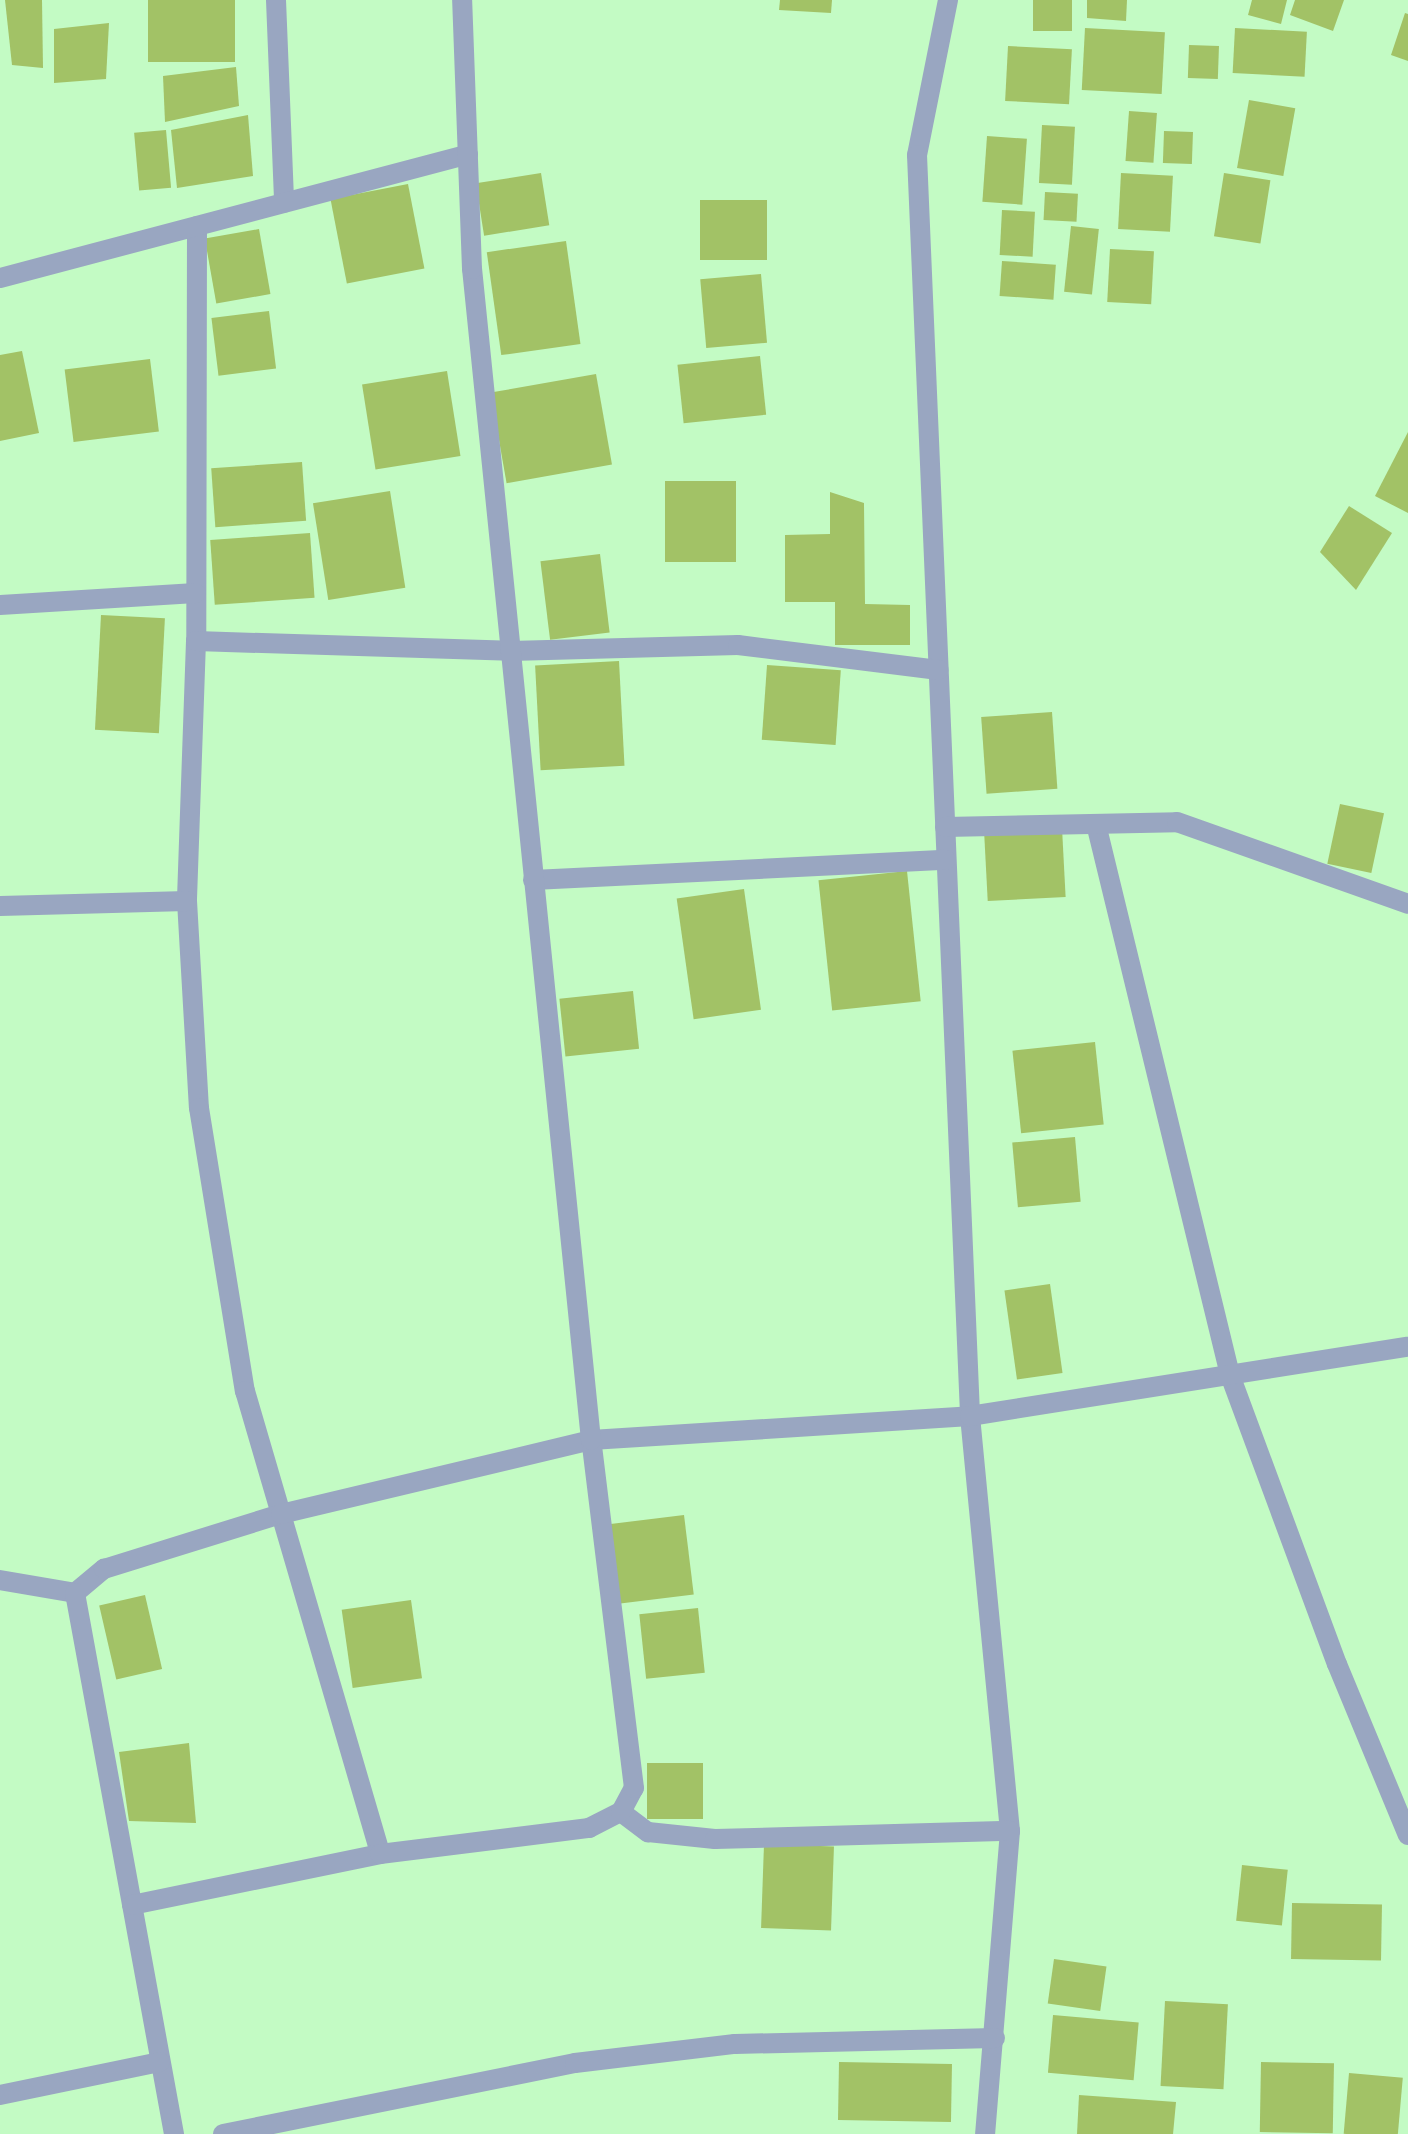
<!DOCTYPE html>
<style>
body{margin:0}
#map{position:relative;width:1408px;height:2134px;overflow:hidden;background:#c3fbc4;font-family:Inter,sans-serif}
div>[style]{position:absolute}
[style*='--x']{left:calc(var(--x)*1px);top:calc(var(--y)*1px);width:calc(var(--w)*1px);rotate:calc(var(--a)*1deg)}
.building>*{inset:0;background:#a2c266;transform-origin:0 0}
.minor>*{height:20px;margin:-10px;padding:0 10px;transform-origin:10px;border-radius:10px;background:#99a6c1}
span{translate:-50% -50%;white-space:nowrap;text-align:center;line-height:1.15;-webkit-text-stroke:8px #e8fee8;paint-order:stroke}
</style>
<div id="map">
<div class="building">
<div style="clip-path:polygon(5px 0,42px 0,43px 68px,12px 65px)"></div>
<div style="left:148px;top:0;width:87px;height:62px"></div>
<div style="clip-path:polygon(780px 0,832px 0,831px 13px,779px 10px)"></div>
<div style="left:1033px;top:0;width:39px;height:31px"></div>
<div style="clip-path:polygon(1087px 0,1127px 0,1126px 21px,1087px 18px)"></div>
<div style="clip-path:polygon(1252px 0,1287px 0,1281px 24px,1248px 15px)"></div>
<div style="clip-path:polygon(1295px 0,1344px 0,1333px 31px,1290px 15px)"></div>
<div style="clip-path:polygon(1405px 13px,1408px 14px,1408px 61px,1391px 55px)"></div>
<div style="clip-path:polygon(109px 23px,106px 79px,54px 83px,54px 29px)"></div>
<div style="left:1085px;top:28px;width:80px;height:62px;rotate:3deg"></div>
<div style="left:1235px;top:28px;width:72px;height:45px;rotate:3deg"></div>
<div style="left:1189px;top:45px;width:30px;height:33px;rotate:2deg"></div>
<div style="left:1008px;top:46px;width:64px;height:55px;rotate:3deg"></div>
<div style="clip-path:polygon(236px 67px,239px 106px,165px 122px,163px 76px)"></div>
<div style="left:1249px;top:100px;width:47px;height:69px;rotate:10deg"></div>
<div style="left:1129px;top:111px;width:28px;height:50px;rotate:4deg"></div>
<div style="clip-path:polygon(248px 115px,253px 176px,177px 188px,171px 130px)"></div>
<div style="left:1042px;top:125px;width:33px;height:58px;rotate:3deg"></div>
<div style="left:166px;top:130px;width:58px;height:32px;rotate:85deg"></div>
<div style="left:1164px;top:131px;width:29px;height:32px;rotate:2deg"></div>
<div style="left:987px;top:136px;width:40px;height:66px;rotate:4deg"></div>
<div style="left:541px;top:173px;width:53px;height:66px;rotate:81deg"></div>
<div style="left:1121px;top:173px;width:52px;height:56px;rotate:3deg"></div>
<div style="left:1224px;top:173px;width:47px;height:64px;rotate:9deg"></div>
<div style="left:408px;top:184px;width:86px;height:79px;rotate:79deg"></div>
<div style="left:1045px;top:192px;width:33px;height:28px;rotate:3deg"></div>
<div style="left:700px;top:200px;width:67px;height:60px"></div>
<div style="left:1002px;top:210px;width:33px;height:45px;rotate:3deg"></div>
<div style="left:1071px;top:226px;width:28px;height:66px;rotate:6deg"></div>
<div style="left:259px;top:229px;width:66px;height:55px;rotate:80deg"></div>
<div style="left:566px;top:241px;width:104px;height:80px;rotate:82deg"></div>
<div style="left:1110px;top:249px;width:44px;height:53px;rotate:3deg"></div>
<div style="left:1002px;top:261px;width:54px;height:35px;rotate:4deg"></div>
<div style="left:761px;top:274px;width:69px;height:61px;rotate:85deg"></div>
<div style="left:269px;top:311px;width:58px;height:58px;rotate:83deg"></div>
<div style="clip-path:polygon(22px 351px,39px 433px,0 441px,0 355px)"></div>
<div style="left:760px;top:356px;width:59px;height:83px;rotate:84deg"></div>
<div style="left:150px;top:359px;width:73px;height:86px;rotate:83deg"></div>
<div style="left:447px;top:371px;width:86px;height:86px;rotate:81deg"></div>
<div style="left:596px;top:374px;width:92px;height:107px;rotate:80deg"></div>
<div style="clip-path:polygon(1408px 432px,1408px 513px,1375px 496px)"></div>
<div style="left:302px;top:462px;width:59px;height:91px;rotate:86deg"></div>
<div style="left:665px;top:481px;width:71px;height:81px"></div>
<div style="left:390px;top:491px;width:98px;height:78px;rotate:81deg"></div>
<div style="clip-path:polygon(830px 492px,864px 503px,865px 604px,910px 605px,910px 645px,835px 645px,835px 602px,785px 602px,785px 535px,830px 534px)"></div>
<div style="clip-path:polygon(1349px 506px,1392px 533px,1356px 590px,1320px 552px)"></div>
<div style="left:310px;top:533px;width:65px;height:100px;rotate:86deg"></div>
<div style="left:600px;top:554px;width:79px;height:60px;rotate:83deg"></div>
<div style="left:101px;top:615px;width:64px;height:115px;rotate:3deg"></div>
<div style="left:619px;top:661px;width:105px;height:84px;rotate:87deg"></div>
<div style="left:767px;top:665px;width:74px;height:75px;rotate:4deg"></div>
<div style="left:1052px;top:712px;width:77px;height:71px;rotate:86deg"></div>
<div style="left:1340px;top:804px;width:45px;height:61px;rotate:12deg"></div>
<div style="left:1062px;top:828px;width:69px;height:78px;rotate:87deg"></div>
<div style="left:907px;top:871px;width:131px;height:89px;rotate:84deg"></div>
<div style="left:744px;top:889px;width:122px;height:68px;rotate:82deg"></div>
<div style="left:633px;top:991px;width:58px;height:74px;rotate:84deg"></div>
<div style="left:1095px;top:1042px;width:83px;height:83px;rotate:84deg"></div>
<div style="left:1075px;top:1137px;width:65px;height:63px;rotate:85deg"></div>
<div style="left:1050px;top:1284px;width:90px;height:46px;rotate:82deg"></div>
<div style="left:684px;top:1515px;width:80px;height:76px;rotate:83deg"></div>
<div style="left:145px;top:1595px;width:76px;height:47px;rotate:77deg"></div>
<div style="left:411px;top:1600px;width:79px;height:70px;rotate:82deg"></div>
<div style="left:698px;top:1608px;width:65px;height:59px;rotate:84deg"></div>
<div style="clip-path:polygon(189px 1743px,196px 1823px,129px 1821px,119px 1752px)"></div>
<div style="left:703px;top:1763px;width:56px;height:56px;rotate:90deg"></div>
<div style="left:764px;top:1844px;width:70px;height:84px;rotate:2deg"></div>
<div style="left:1242px;top:1865px;width:46px;height:56px;rotate:6deg"></div>
<div style="left:1292px;top:1903px;width:90px;height:56px;rotate:1deg"></div>
<div style="left:1054px;top:1959px;width:53px;height:45px;rotate:8deg"></div>
<div style="left:1165px;top:2001px;width:63px;height:85px;rotate:3deg"></div>
<div style="left:1053px;top:2015px;width:86px;height:58px;rotate:5deg"></div>
<div style="left:839px;top:2062px;width:113px;height:58px;rotate:1deg"></div>
<div style="left:1261px;top:2062px;width:73px;height:70px;rotate:1deg"></div>
<div style="left:1349px;top:2073px;width:54px;height:61px;rotate:5deg"></div>
<div style="clip-path:polygon(1079px 2095px,1176px 2102px,1173px 2134px,1077px 2134px)"></div>
</div>
<div class="minor">
<div style="--x:276;--y:0;--w:203;--a:87.7"></div>
<div style="--x:948;--y:0;--w:158;--a:101.3"></div>
<div style="--x:917;--y:155;--w:1262;--a:87.59"></div>
<div style="--x:970;--y:1416;--w:417;--a:84.5"></div>
<div style="--x:1010;--y:1831;--w:304;--a:94.7"></div>
<div style="--x:197;--y:226;--w:415;--a:90.1"></div>
<div style="--x:196;--y:641;--w:260;--a:92"></div>
<div style="--x:187;--y:901;--w:207;--a:86.7"></div>
<div style="--x:199;--y:1108;--w:287;--a:80.8"></div>
<div style="--x:245;--y:1391;--w:482;--a:73.7"></div>
<div style="--x:0;--y:278;--w:484;--a:-14.8"></div>
<div style="--x:0;--y:605;--w:196;--a:-3.5"></div>
<div style="--x:196;--y:641;--w:314;--a:1.8"></div>
<div style="--x:510;--y:651;--w:228;--a:-1.5"></div>
<div style="--x:738;--y:645;--w:202;--a:7.1"></div>
<div style="--x:1096;--y:824;--w:567;--a:76.33"></div>
<div style="--x:1230;--y:1375;--w:308;--a:69.7"></div>
<div style="--x:1337;--y:1664;--w:185;--a:67.5"></div>
<div style="--x:945;--y:827;--w:232;--a:-1.2"></div>
<div style="--x:1177;--y:822;--w:245;--a:19.5"></div>
<div style="--x:533;--y:880;--w:413;--a:-2.8"></div>
<div style="--x:0;--y:906;--w:187;--a:-1.5"></div>
<div style="--x:0;--y:1580;--w:76;--a:9.8"></div>
<div style="--x:75;--y:1593;--w:38;--a:-40"></div>
<div style="--x:104;--y:1569;--w:185;--a:-17.3"></div>
<div style="--x:281;--y:1514;--w:319;--a:-13.4"></div>
<div style="--x:591;--y:1440;--w:380;--a:-3.6"></div>
<div style="--x:970;--y:1416;--w:443;--a:-9"></div>
<div style="--x:75;--y:1593;--w:550;--a:79.63"></div>
<div style="--x:621;--y:1812;--w:34;--a:37"></div>
<div style="--x:648;--y:1832;--w:67;--a:6"></div>
<div style="--x:715;--y:1839;--w:295;--a:-1.6"></div>
<div style="--x:132;--y:1905;--w:253;--a:-11.6"></div>
<div style="--x:380;--y:1854;--w:211;--a:-7.1"></div>
<div style="--x:589;--y:1828;--w:36;--a:-27"></div>
<div style="--x:621;--y:1812;--w:27;--a:-62"></div>
<div style="--x:634;--y:1788;--w:351;--a:-97"></div>
<div style="--x:591;--y:1440;--w:1177;--a:-95.8"></div>
<div style="--x:472;--y:269;--w:269;--a:-92.1"></div>
<div style="--x:0;--y:2095;--w:163;--a:-11.7"></div>
<div style="--x:223;--y:2134;--w:359;--a:-11.4"></div>
<div style="--x:575;--y:2063;--w:161;--a:-6.8"></div>
<div style="--x:735;--y:2044;--w:260;--a:-1.3"></div>
</div>
</div>
